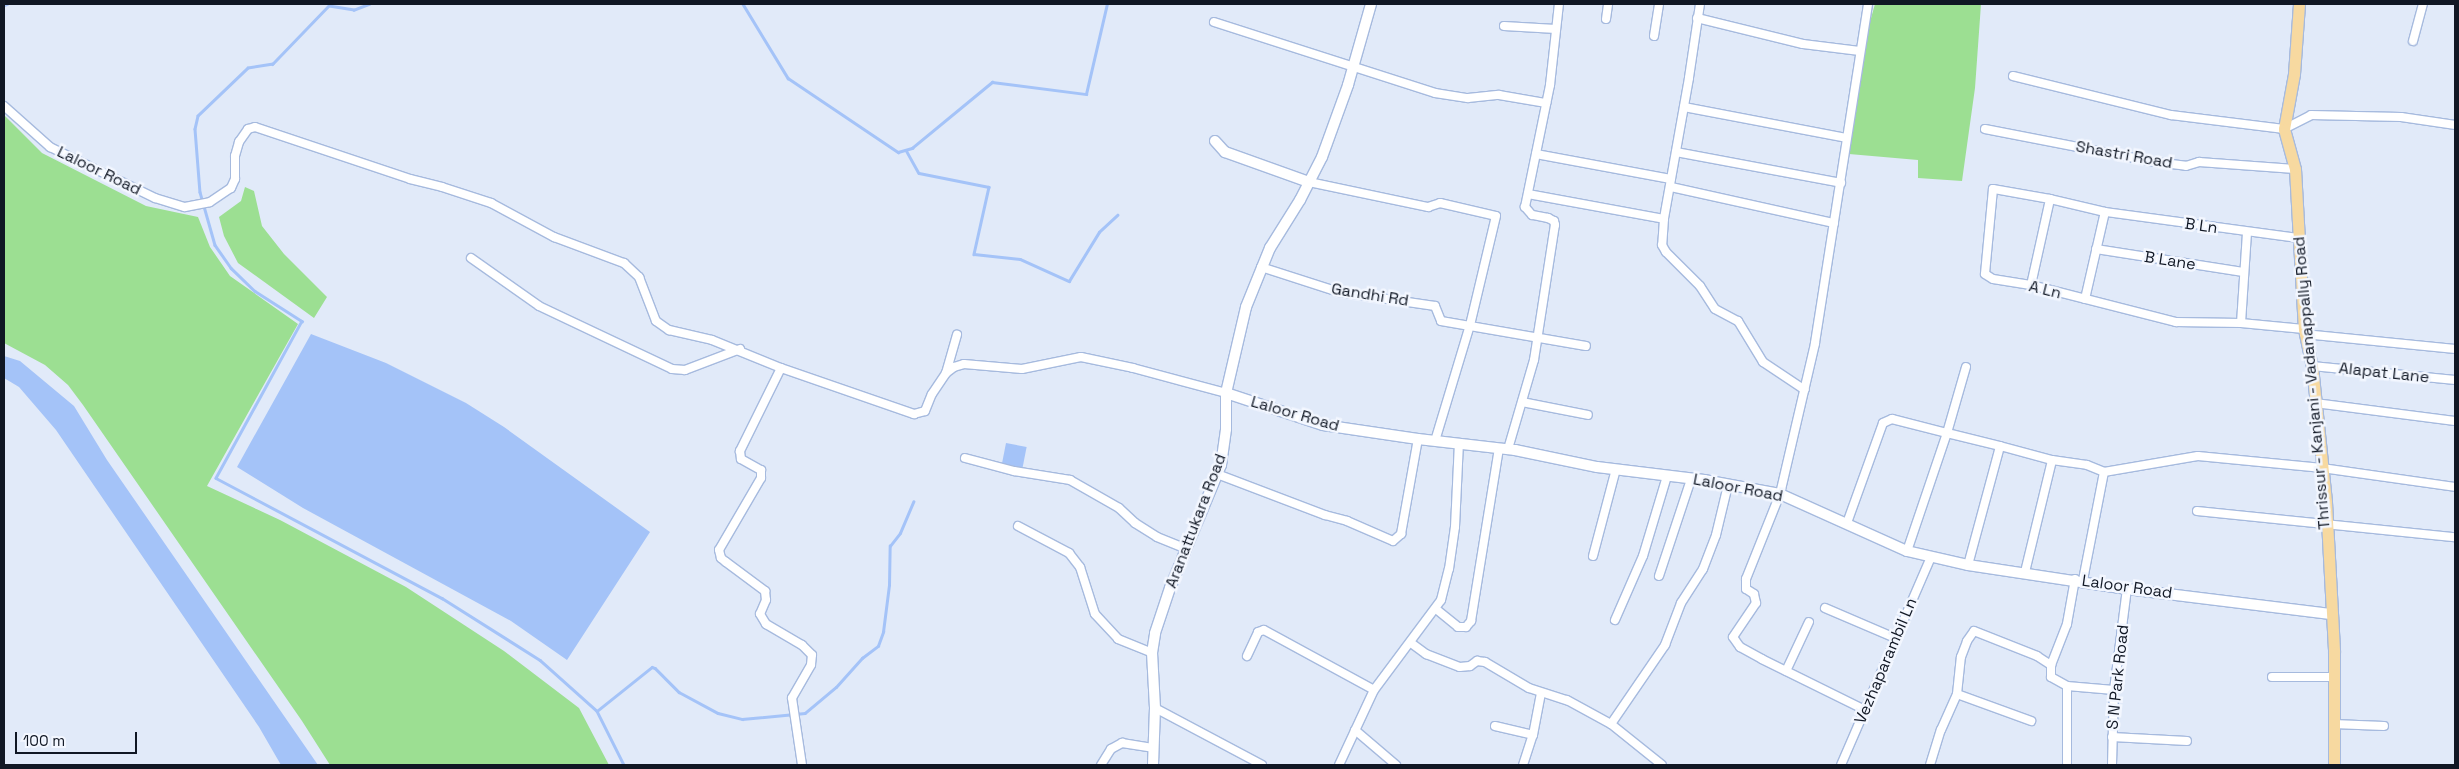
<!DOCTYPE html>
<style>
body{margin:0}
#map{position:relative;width:2459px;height:769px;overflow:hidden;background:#e1eaf9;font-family:"Space Grotesk",sans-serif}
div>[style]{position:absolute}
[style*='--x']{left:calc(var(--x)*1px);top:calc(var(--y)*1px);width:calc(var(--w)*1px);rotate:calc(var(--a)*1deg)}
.green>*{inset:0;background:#9cdf92}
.water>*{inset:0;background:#a4c3f8;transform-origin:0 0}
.stream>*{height:2.5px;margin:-1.25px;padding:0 1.25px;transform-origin:1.25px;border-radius:1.25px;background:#a4c3f8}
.roads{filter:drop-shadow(1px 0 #a6bade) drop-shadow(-1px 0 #a6bade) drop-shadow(0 1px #a6bade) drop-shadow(0 -1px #a6bade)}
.street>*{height:8px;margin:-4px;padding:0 4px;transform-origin:4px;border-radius:4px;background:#fff}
.secondary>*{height:10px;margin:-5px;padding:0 5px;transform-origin:5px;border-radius:5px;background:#fff}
.primary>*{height:11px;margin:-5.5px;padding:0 5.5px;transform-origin:5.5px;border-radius:5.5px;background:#f7d9a0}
span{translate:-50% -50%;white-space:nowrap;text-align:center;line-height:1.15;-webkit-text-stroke:5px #f3f7ff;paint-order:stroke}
.street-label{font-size:16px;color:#101724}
.frame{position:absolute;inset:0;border:5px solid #101724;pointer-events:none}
.scale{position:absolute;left:15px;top:732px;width:122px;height:22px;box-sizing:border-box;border:2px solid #101724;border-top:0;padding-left:6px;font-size:15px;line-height:18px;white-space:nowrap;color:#101724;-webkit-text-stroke:4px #f3f7ff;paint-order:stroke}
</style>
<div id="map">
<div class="green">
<div style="clip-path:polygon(1875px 4px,1981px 4px,1975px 88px,1962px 181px,1918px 178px,1918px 160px,1849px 154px,1866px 36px)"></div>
<div style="clip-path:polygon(4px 115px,42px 153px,146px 206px,198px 217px,210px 247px,230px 276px,298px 324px,207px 486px,280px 520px,406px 587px,504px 651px,579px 708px,609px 765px,330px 765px,302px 721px,83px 405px,68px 385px,45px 365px,4px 343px)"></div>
<div style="clip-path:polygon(245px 187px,254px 191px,262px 226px,284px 254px,327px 297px,314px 318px,238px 263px,224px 236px,219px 217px,241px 201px)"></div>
</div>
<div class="water">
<div style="clip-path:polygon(311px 334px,386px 363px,466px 403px,504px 427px,650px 532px,567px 660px,511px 621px,303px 508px,237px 467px)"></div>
<div style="clip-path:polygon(4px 356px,20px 361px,74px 406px,107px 460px,318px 765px,281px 765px,259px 727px,56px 430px,19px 387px,4px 378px)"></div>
<div style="left:1006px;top:443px;width:21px;height:21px;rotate:11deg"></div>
</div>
<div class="stream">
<div style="--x:370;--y:4;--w:17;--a:159"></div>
<div style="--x:354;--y:10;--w:25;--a:-171"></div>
<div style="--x:329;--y:6;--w:81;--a:134"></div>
<div style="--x:273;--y:64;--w:25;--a:171"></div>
<div style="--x:248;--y:68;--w:69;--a:136.2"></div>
<div style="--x:198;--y:116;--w:13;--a:103"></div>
<div style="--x:195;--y:129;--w:63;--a:85.5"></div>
<div style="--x:200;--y:192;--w:55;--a:74.2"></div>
<div style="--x:215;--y:245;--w:28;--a:55"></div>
<div style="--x:231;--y:268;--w:33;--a:44"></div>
<div style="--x:255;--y:291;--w:56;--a:32.6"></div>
<div style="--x:302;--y:321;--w:179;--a:118.7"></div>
<div style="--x:216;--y:478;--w:256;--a:28"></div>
<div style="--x:442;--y:598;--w:116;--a:32.3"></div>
<div style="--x:540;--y:660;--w:76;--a:41.8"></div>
<div style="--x:597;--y:711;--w:60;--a:63.4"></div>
<div style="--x:743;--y:4;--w:87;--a:58.7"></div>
<div style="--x:788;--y:78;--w:133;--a:33.9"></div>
<div style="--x:898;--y:152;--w:15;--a:-16"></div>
<div style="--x:912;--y:148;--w:104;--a:-39.5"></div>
<div style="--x:992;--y:82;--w:95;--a:7.3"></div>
<div style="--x:1086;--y:94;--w:92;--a:-76.9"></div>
<div style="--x:4;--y:5;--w:3;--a:-18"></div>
<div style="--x:906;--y:150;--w:26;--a:61"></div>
<div style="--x:919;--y:173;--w:71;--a:11.3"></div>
<div style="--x:989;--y:187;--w:69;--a:102.6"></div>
<div style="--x:974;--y:254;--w:46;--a:6.2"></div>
<div style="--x:1020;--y:259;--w:54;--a:24.2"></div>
<div style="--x:1069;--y:281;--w:57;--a:-58.5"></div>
<div style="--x:1099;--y:232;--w:25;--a:-43"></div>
<div style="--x:597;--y:711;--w:70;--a:-38.7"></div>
<div style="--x:652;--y:667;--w:3;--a:18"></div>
<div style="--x:655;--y:668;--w:34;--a:45"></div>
<div style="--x:679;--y:692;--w:44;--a:28.3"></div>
<div style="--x:718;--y:713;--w:25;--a:14"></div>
<div style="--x:742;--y:719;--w:63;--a:-5.4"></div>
<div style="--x:805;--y:713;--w:40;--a:-40"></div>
<div style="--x:836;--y:687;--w:39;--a:-48"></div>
<div style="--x:862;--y:658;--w:20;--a:-37"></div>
<div style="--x:878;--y:646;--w:15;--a:-70"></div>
<div style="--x:883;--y:632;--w:47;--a:-82.7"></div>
<div style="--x:889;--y:585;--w:39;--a:-89"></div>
<div style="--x:890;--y:546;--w:16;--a:-52"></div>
<div style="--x:900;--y:533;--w:34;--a:-67"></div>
</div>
<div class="roads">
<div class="street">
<div style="--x:1700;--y:4;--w:75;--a:98.5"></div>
<div style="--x:1689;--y:78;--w:143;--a:100.1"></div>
<div style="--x:1664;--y:219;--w:26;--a:94"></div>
<div style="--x:1662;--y:245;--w:8;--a:60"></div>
<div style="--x:1666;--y:252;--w:48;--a:45"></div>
<div style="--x:1700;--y:286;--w:27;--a:57"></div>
<div style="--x:1715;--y:309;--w:26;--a:28"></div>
<div style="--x:1738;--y:321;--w:48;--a:58.6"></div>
<div style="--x:1763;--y:362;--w:50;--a:33.7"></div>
<div style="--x:1697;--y:18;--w:109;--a:13.8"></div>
<div style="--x:1803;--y:44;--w:57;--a:7"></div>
<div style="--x:1606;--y:19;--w:15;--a:-82"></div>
<div style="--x:1214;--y:22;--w:232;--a:17.8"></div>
<div style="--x:1435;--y:93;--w:33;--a:9"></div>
<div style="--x:1468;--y:98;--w:31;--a:-6"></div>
<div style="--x:1499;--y:95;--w:48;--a:9.7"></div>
<div style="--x:1504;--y:26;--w:52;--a:3.3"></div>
<div style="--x:1654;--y:36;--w:32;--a:-81"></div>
<div style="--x:2413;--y:41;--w:38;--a:-75"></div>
<div style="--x:2013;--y:76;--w:163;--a:13.9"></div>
<div style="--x:2171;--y:115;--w:114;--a:7.1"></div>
<div style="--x:2284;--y:129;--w:30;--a:-27"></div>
<div style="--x:2311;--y:115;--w:90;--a:1.3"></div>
<div style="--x:2401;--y:117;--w:55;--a:8.4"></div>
<div style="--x:4;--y:106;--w:62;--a:41.7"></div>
<div style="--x:50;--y:147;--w:117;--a:25.9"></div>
<div style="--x:155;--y:198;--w:31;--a:17"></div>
<div style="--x:185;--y:207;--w:25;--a:-11"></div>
<div style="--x:210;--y:202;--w:25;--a:-34"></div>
<div style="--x:231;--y:188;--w:10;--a:-66"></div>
<div style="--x:235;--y:179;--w:23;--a:-90"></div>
<div style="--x:235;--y:156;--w:15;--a:-74"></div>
<div style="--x:239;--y:142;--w:16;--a:-55"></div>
<div style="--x:248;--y:129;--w:7;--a:-16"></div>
<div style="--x:255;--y:127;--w:163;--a:18.5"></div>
<div style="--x:410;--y:179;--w:33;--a:14"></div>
<div style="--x:442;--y:187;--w:52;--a:18.1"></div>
<div style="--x:491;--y:203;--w:72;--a:28.4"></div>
<div style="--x:554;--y:237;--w:75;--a:20.4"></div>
<div style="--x:624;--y:263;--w:21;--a:43"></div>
<div style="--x:639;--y:277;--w:47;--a:68.9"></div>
<div style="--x:656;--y:321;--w:16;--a:35"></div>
<div style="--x:669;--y:330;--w:44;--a:13.1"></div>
<div style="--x:712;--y:340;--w:74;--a:22.1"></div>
<div style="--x:781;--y:368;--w:141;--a:19.1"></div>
<div style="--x:914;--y:414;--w:11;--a:-15"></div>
<div style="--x:925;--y:411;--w:18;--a:-68"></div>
<div style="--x:932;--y:394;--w:25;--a:-56"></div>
<div style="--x:946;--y:373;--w:10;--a:-37"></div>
<div style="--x:954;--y:367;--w:10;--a:-17"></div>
<div style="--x:964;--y:364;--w:58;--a:4.9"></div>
<div style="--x:1022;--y:369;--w:60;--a:-11.5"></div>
<div style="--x:1081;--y:357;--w:53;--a:11.9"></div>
<div style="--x:1133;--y:368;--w:96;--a:15"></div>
<div style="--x:1684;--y:107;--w:165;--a:10.8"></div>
<div style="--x:1985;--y:129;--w:173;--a:11"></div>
<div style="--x:2155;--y:162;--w:31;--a:7"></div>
<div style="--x:2186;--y:166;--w:14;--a:-17"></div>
<div style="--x:2199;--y:162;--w:96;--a:4.2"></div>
<div style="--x:1676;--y:152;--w:168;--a:10.6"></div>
<div style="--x:1536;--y:154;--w:137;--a:10.5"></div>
<div style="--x:1309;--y:182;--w:122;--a:11.9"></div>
<div style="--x:1428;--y:207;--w:13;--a:-18"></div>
<div style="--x:1440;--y:203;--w:57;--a:13.1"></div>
<div style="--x:1496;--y:216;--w:112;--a:103.4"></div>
<div style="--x:1470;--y:325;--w:121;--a:106.8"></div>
<div style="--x:1671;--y:187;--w:167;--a:12.5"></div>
<div style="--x:1528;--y:194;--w:138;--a:10.4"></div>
<div style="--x:2298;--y:238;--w:195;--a:-172.3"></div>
<div style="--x:2105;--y:212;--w:57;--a:-166.7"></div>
<div style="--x:2050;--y:199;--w:58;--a:-170"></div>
<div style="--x:1993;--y:189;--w:85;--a:95.4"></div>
<div style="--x:1985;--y:274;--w:9;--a:32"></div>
<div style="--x:1993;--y:279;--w:38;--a:9"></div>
<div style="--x:2031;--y:285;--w:150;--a:14.3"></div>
<div style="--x:2176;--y:322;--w:65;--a:0.9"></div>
<div style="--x:2241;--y:323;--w:63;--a:5.4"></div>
<div style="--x:2096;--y:249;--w:149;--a:8.9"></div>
<div style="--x:471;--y:258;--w:83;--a:35.2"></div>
<div style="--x:539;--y:306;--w:147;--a:25.3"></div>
<div style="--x:672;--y:369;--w:13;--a:4"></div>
<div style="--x:685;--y:370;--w:59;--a:-20.9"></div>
<div style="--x:1261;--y:267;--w:82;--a:17.8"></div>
<div style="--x:1339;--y:292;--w:97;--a:8.3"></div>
<div style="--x:1435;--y:306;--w:16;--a:68"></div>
<div style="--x:1441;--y:321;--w:147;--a:9.8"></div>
<div style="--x:2031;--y:285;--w:88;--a:-77.5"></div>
<div style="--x:2085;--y:299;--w:89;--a:-77.1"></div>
<div style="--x:2241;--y:323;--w:90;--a:-86.2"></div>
<div style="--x:2304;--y:334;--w:152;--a:5.7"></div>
<div style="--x:2312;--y:366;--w:144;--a:5.6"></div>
<div style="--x:1966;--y:367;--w:69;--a:106.1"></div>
<div style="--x:1947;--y:433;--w:55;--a:13.8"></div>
<div style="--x:781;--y:368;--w:93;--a:116.3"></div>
<div style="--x:740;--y:451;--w:8;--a:83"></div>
<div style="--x:741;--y:459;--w:23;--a:29"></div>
<div style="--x:761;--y:470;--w:8;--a:90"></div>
<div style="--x:761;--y:478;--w:83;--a:120.3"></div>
<div style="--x:719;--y:550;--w:8;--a:76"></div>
<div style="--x:721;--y:558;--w:6;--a:39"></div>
<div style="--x:726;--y:562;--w:49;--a:36.6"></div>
<div style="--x:765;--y:591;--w:9;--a:84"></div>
<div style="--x:766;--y:600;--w:15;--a:113"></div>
<div style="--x:760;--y:614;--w:12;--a:59"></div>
<div style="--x:766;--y:624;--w:42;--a:30.3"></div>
<div style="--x:802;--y:645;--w:14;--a:45"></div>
<div style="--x:812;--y:655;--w:10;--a:96"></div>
<div style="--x:811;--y:665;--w:38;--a:120"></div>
<div style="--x:792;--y:698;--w:68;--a:81.5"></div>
<div style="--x:946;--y:373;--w:40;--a:-74"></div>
<div style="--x:1522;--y:402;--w:67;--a:11.1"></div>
<div style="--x:2315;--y:403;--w:141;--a:7.3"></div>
<div style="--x:1508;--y:449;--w:93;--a:-73.7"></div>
<div style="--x:1534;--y:360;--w:137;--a:-81.2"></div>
<div style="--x:1555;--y:225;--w:4;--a:-104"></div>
<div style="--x:1554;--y:221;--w:7;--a:-153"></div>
<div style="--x:1548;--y:218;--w:16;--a:-169"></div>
<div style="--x:1532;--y:215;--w:11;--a:-131"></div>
<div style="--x:1525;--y:207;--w:125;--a:-78.4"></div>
<div style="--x:1550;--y:85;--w:81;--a:-83.7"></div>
<div style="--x:965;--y:458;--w:51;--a:14.9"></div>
<div style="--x:1014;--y:471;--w:57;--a:9.1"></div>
<div style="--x:1070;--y:480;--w:56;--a:29.7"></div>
<div style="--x:1119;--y:508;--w:22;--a:43"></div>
<div style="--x:1135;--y:523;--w:26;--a:32"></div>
<div style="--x:1157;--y:537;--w:32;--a:22"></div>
<div style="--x:2104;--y:472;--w:95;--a:-9.7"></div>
<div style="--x:2198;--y:456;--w:125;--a:5.5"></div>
<div style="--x:2322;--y:468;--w:134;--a:8.1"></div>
<div style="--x:1217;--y:474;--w:116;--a:20.8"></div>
<div style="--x:1325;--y:515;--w:23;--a:15"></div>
<div style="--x:1347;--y:521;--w:50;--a:23.5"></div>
<div style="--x:1393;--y:541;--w:11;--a:-41"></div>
<div style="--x:1401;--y:534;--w:97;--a:-79.9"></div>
<div style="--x:2197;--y:511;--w:259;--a:5.8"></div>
<div style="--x:1847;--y:523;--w:106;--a:-70.2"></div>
<div style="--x:1883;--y:423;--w:10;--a:-24"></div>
<div style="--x:1892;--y:419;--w:57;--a:14.3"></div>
<div style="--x:1947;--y:433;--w:125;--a:108.7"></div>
<div style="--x:1018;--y:526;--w:58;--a:27.9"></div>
<div style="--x:1069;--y:553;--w:18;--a:52"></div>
<div style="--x:1080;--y:567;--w:49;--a:72.3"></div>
<div style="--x:1095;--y:614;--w:34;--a:47"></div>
<div style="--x:1118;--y:639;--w:37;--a:22"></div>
<div style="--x:1593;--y:556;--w:90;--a:-75.2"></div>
<div style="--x:1968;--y:565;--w:123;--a:-74.9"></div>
<div style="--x:2000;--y:446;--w:54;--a:15.1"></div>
<div style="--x:2025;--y:572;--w:115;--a:-76.4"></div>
<div style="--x:2052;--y:460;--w:35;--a:8"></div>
<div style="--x:2087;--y:465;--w:18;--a:22"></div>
<div style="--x:2104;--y:472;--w:110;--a:101"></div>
<div style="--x:1659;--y:576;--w:102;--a:-71.7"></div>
<div style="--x:2075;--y:579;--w:46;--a:100.1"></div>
<div style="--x:2067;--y:624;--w:44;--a:111.3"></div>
<div style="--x:2051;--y:665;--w:12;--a:90"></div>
<div style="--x:2051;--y:677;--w:18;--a:29"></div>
<div style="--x:2067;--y:686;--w:47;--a:4.9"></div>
<div style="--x:1825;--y:608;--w:76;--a:23.2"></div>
<div style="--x:1436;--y:609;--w:28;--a:39"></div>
<div style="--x:1458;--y:627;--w:8;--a:0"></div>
<div style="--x:1466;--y:627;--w:8;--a:-50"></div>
<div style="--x:1471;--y:621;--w:175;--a:-80.8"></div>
<div style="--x:1615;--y:620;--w:70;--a:-66.4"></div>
<div style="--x:1643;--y:556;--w:84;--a:-73.3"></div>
<div style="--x:1411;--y:643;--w:19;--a:36"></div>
<div style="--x:1426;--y:654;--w:36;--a:21"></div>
<div style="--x:1460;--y:667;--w:10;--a:-6"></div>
<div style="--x:1470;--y:666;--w:9;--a:-36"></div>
<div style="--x:1477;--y:661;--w:8;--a:7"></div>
<div style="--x:1485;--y:662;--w:51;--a:30.6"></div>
<div style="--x:1529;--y:688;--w:40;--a:18"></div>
<div style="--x:1567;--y:700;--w:50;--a:28.6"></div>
<div style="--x:1611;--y:724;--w:65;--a:38.8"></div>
<div style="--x:1247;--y:656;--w:26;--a:-65"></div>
<div style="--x:1258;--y:632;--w:6;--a:-18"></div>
<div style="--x:1264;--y:630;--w:125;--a:28.6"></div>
<div style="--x:1786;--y:671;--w:54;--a:-64.9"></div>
<div style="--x:2272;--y:677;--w:62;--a:0"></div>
<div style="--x:1957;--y:694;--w:79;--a:20"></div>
<div style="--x:1155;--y:708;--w:121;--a:28"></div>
<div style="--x:1865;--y:710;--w:115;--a:-153.7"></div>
<div style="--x:1762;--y:659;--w:25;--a:-151"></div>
<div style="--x:1740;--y:647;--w:12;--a:-125"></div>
<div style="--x:1733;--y:637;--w:41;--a:-55.9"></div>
<div style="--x:1756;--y:603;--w:9;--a:-103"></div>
<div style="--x:1754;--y:594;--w:9;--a:-148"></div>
<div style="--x:1746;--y:589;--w:10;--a:-90"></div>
<div style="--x:1746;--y:579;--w:92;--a:-68.2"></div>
<div style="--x:1780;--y:494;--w:155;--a:-76.9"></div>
<div style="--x:1815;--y:343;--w:343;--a:-81.1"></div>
<div style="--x:1611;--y:724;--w:96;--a:-55.6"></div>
<div style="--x:1665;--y:645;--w:45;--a:-69.1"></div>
<div style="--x:1681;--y:603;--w:40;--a:-57.1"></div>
<div style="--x:1703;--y:569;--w:36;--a:-69"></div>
<div style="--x:1716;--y:535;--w:51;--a:-76.5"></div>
<div style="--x:2333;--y:724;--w:51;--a:2.2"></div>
<div style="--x:1495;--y:726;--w:39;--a:13"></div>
<div style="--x:1355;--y:730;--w:54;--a:40.5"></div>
<div style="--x:2112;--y:737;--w:75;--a:3.1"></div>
<div style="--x:2067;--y:763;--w:77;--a:-90"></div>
<div style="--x:1101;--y:765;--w:19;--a:-58"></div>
<div style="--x:1111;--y:749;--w:13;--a:-29"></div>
<div style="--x:1122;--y:743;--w:31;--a:9"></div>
<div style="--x:1339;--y:765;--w:83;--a:-65"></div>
<div style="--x:1374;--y:690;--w:112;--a:-53.3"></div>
<div style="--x:1441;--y:600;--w:32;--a:-76"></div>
<div style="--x:1449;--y:569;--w:42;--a:-81.9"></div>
<div style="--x:1455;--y:527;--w:84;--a:-87.3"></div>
<div style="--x:1523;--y:765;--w:32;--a:-72"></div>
<div style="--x:1533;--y:735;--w:43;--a:-79.2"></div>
<div style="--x:1841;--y:765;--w:227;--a:-66.6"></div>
<div style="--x:1930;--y:765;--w:37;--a:-73"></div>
<div style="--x:1941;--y:730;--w:39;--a:-66"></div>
<div style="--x:1957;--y:694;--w:37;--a:-84"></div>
<div style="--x:1961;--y:657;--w:17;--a:-69"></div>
<div style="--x:1967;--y:641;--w:12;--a:-55"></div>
<div style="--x:1974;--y:631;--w:68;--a:21.6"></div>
<div style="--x:2037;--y:656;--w:17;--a:33"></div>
<div style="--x:2112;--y:765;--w:75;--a:-88.5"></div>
<div style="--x:2114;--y:690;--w:102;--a:-82.7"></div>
</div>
<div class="secondary">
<div style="--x:1215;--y:141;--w:15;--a:48"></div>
<div style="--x:1225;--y:152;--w:89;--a:19.7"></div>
<div style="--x:1226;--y:393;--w:102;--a:18.3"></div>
<div style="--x:1323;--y:425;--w:96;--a:8.4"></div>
<div style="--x:1418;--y:439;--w:98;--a:6.5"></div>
<div style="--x:1515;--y:450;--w:84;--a:11.7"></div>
<div style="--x:1597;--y:467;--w:108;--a:6.9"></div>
<div style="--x:1704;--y:480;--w:77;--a:10.4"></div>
<div style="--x:1780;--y:494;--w:139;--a:24.2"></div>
<div style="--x:1907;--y:551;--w:63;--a:12.9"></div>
<div style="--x:1968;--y:565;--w:161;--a:8.6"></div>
<div style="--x:2127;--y:589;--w:207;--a:7"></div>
<div style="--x:1153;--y:765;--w:57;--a:-88"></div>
<div style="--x:1155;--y:708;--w:55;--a:-93.1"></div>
<div style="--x:1152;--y:653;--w:20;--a:-81"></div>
<div style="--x:1155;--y:633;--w:47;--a:-71.6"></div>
<div style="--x:1170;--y:588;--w:133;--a:-67.5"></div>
<div style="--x:1221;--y:465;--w:36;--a:-82"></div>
<div style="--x:1226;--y:429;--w:36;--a:-90"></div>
<div style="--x:1226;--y:393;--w:88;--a:-76.9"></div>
<div style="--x:1246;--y:307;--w:64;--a:-67.9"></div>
<div style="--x:1270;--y:248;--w:57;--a:-58"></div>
<div style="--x:1300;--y:200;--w:48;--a:-62.9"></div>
<div style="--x:1322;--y:157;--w:77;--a:-70.1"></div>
<div style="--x:1348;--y:85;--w:84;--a:-74.1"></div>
</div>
<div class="primary">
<div style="--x:2299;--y:4;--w:70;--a:94.1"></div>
<div style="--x:2294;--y:74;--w:56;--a:100.3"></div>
<div style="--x:2284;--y:129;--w:41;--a:74.6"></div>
<div style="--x:2295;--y:169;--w:160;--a:86.8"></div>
<div style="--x:2304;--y:329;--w:38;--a:78"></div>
<div style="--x:2312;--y:366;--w:137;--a:84.1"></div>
<div style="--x:2326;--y:502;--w:150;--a:86.9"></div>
<div style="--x:2334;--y:652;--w:113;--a:90"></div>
</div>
</div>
<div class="street-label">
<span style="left:2124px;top:155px;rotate:10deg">Shastri Road</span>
<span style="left:99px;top:171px;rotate:26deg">Laloor Road</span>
<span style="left:2201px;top:226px;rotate:8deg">B Ln</span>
<span style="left:2170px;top:261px;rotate:9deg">B Lane</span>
<span style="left:2045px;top:290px;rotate:14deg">A Ln</span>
<span style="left:1370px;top:295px;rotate:9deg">Gandhi Rd</span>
<span style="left:2384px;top:373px;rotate:6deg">Alapat Lane</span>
<span style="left:2312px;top:383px;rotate:-95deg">Thrissur - Kanjani - Vadanappally Road</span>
<span style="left:1295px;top:414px;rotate:16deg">Laloor Road</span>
<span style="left:1738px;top:488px;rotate:11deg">Laloor Road</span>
<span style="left:1196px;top:521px;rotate:-69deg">Aranattukara Road</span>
<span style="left:2127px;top:587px;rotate:8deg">Laloor Road</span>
<span style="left:1886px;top:661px;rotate:-67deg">Vezhaparambil Ln</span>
<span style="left:2118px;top:677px;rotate:-84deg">S N Park Road</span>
</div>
<div class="frame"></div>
<div class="scale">100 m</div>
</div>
